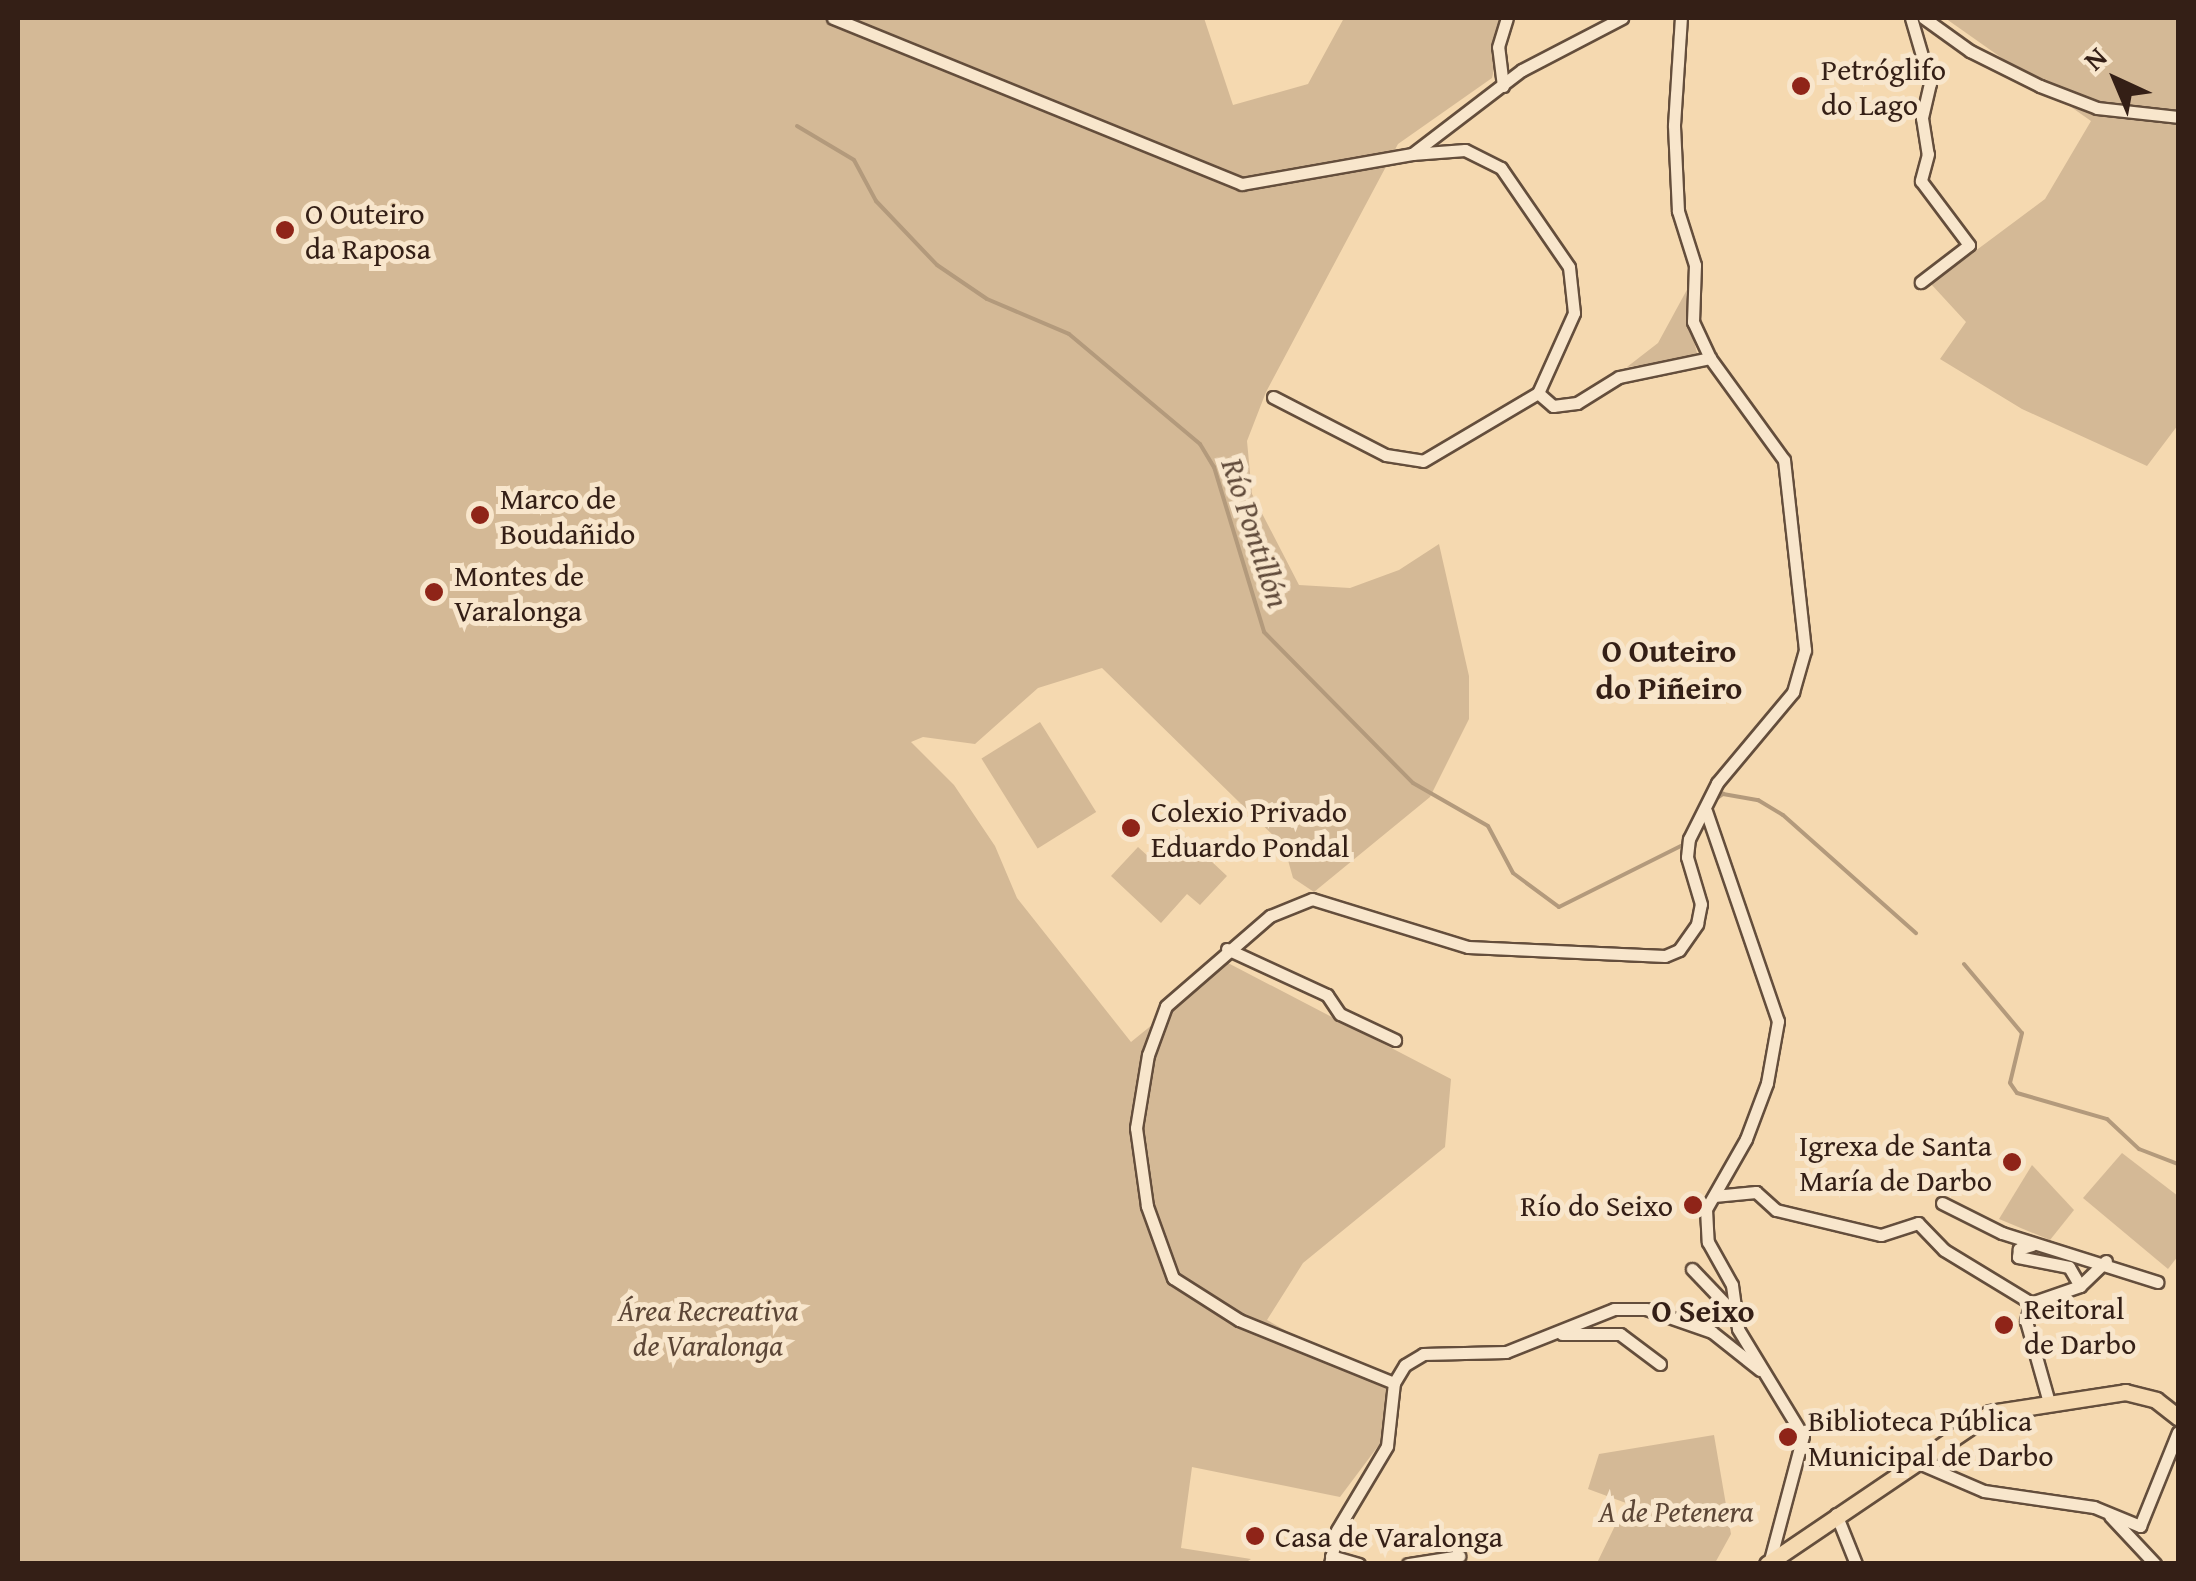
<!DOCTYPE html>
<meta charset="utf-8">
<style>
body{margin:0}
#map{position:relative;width:2196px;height:1581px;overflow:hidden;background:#f5d9b0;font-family:"Gentium Book Plus",serif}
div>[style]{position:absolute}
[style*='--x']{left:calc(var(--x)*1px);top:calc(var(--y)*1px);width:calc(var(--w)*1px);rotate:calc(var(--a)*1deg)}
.green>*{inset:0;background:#d4b996;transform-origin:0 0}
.stream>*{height:4px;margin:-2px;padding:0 2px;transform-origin:2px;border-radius:2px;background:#b39a7c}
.roads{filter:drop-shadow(2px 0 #644e3c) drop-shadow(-2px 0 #644e3c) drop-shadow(0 2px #644e3c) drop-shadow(0 -2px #644e3c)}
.minor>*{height:11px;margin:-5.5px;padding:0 5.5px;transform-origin:5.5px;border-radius:5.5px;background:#f8e6cc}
.major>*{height:15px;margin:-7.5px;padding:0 7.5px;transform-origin:7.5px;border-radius:7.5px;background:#f5d9b0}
.dots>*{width:28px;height:28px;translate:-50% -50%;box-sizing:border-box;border:5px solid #f8e6cc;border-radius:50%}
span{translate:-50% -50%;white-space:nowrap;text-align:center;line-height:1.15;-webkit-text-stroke:10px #f8e6cc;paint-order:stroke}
.poi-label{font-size:30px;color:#341f16}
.left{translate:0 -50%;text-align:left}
.right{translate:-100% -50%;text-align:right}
.park-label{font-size:30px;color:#5c4636;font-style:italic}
.water-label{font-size:32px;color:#604a3a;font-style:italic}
.neighbourhood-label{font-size:32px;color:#341f16;font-weight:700}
.frame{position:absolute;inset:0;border:20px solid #341f16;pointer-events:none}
.north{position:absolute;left:2066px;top:30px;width:100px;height:100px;-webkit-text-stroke:8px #f8e6cc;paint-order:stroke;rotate:316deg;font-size:28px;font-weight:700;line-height:40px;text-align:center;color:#341f16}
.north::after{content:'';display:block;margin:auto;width:35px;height:45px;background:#341f16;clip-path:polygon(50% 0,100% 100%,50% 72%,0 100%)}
</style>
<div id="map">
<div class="green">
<div style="clip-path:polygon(18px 18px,1204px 18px,1233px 105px,1308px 84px,1344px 18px,1506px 18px,1492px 78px,1398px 144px,1266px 392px,1247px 441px,1252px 494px,1299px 585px,1350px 588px,1399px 570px,1439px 544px,1469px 676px,1469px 719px,1430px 797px,1314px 892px,1293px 878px,1284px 846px,1102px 668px,1038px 688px,975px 744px,923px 737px,911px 742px,954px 785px,995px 846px,1017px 898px,1131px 1042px,1228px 963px,1451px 1079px,1445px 1147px,1303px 1263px,1267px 1320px,1387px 1388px,1382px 1441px,1340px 1497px,1192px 1467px,1181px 1548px,1251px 1559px,1245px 1563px,18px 1563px)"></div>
<div style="clip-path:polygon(1945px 18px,2178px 18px,2178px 425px,2147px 466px,2022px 409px,1940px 359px,1966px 322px,1931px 284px,2045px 199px,2091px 121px)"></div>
<div style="clip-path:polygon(1689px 286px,1686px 309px,1698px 357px,1627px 367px,1658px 343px)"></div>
<div style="left:1040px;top:722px;width:106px;height:69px;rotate:58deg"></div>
<div style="clip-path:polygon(1177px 829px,1227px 876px,1200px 905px,1187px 894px,1161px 923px,1111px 876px,1138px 847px,1150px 858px)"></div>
<div style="clip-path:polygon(2122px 1153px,2178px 1196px,2178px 1256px,2168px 1269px,2083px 1198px)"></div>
<div style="clip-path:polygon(2032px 1165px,2074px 1210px,2050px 1240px,1999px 1219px)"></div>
<div style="clip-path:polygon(1714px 1435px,1731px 1534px,1715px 1563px,1597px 1563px,1626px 1503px,1588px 1489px,1599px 1454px)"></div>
</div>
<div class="stream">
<div style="--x:797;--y:126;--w:66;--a:30.8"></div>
<div style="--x:854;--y:160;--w:47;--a:61.8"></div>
<div style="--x:876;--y:201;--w:88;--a:46.4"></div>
<div style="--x:937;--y:265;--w:60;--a:34.2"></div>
<div style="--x:987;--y:299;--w:89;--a:23.1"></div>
<div style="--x:1069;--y:334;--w:171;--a:40"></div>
<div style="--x:1200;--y:444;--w:27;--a:59"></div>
<div style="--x:1214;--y:467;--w:172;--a:73.1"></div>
<div style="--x:1264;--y:632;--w:212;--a:45.4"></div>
<div style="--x:1413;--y:783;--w:86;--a:29.8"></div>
<div style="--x:1488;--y:826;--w:53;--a:62"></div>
<div style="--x:1513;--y:873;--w:57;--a:36.5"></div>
<div style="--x:1559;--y:907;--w:139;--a:-26.6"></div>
<div style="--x:1716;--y:799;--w:9;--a:-36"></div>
<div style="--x:1723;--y:794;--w:36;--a:10"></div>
<div style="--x:1758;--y:800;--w:29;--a:31"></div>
<div style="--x:1783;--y:815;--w:178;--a:41.6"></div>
<div style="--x:1964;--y:964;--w:90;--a:50"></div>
<div style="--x:2022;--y:1033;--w:51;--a:103.5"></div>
<div style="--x:2010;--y:1083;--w:12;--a:55"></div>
<div style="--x:2017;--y:1093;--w:94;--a:16.1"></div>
<div style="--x:2107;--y:1119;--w:44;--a:43.2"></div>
<div style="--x:2139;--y:1149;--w:42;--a:21"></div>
</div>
<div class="roads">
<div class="minor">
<div style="--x:833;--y:18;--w:441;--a:22.1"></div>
<div style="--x:1242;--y:184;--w:173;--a:-10"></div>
<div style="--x:1412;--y:154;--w:138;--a:-37.4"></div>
<div style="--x:1522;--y:70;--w:113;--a:-27.5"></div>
<div style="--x:1911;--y:18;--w:68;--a:73.7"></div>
<div style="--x:1930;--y:83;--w:36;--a:103"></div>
<div style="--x:1922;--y:118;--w:36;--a:81"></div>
<div style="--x:1928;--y:154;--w:28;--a:105"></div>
<div style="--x:1921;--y:181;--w:80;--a:53.1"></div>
<div style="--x:1969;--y:245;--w:61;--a:142.4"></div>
<div style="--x:1924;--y:18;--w:57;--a:35.7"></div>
<div style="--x:1970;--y:51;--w:78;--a:26.6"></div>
<div style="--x:2040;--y:86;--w:61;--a:21.1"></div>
<div style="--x:2097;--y:108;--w:81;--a:6.3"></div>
<div style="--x:1503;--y:86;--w:39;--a:-97"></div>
<div style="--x:1498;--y:47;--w:30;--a:-73"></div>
<div style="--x:1412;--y:154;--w:53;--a:-4.3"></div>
<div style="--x:1465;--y:150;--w:40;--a:26.6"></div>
<div style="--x:1501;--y:168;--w:120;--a:55.5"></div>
<div style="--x:1569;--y:267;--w:46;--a:83.8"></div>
<div style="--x:1574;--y:313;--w:88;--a:114.2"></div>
<div style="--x:1538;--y:393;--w:20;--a:41"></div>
<div style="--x:1553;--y:406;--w:24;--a:-7"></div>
<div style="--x:1577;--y:403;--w:49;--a:-31.8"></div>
<div style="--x:1619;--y:377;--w:93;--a:-11.8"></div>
<div style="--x:1273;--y:397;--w:127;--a:27.2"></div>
<div style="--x:1386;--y:455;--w:37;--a:9"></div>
<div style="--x:1423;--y:461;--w:134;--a:-30.6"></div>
<div style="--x:1706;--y:811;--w:222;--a:71.1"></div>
<div style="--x:1778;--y:1021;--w:63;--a:100.1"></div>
<div style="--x:1767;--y:1083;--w:60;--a:110.6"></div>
<div style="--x:1746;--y:1139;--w:81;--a:119.7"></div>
<div style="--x:1706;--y:1209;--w:33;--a:87"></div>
<div style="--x:1708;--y:1242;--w:49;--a:60.8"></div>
<div style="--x:1732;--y:1285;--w:44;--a:82.2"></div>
<div style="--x:1738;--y:1329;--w:125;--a:58.7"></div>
<div style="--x:1803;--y:1436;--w:132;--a:104.9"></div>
<div style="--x:1227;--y:949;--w:110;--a:24.7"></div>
<div style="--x:1327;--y:995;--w:23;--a:56"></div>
<div style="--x:1340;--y:1014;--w:61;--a:25.3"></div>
<div style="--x:1714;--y:1196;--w:42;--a:-5.4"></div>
<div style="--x:1756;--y:1192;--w:27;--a:42"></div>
<div style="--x:1776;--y:1210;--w:108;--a:13.4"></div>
<div style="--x:1881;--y:1235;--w:39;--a:-18"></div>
<div style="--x:1918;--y:1223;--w:37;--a:46"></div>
<div style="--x:1944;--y:1250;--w:102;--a:31.3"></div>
<div style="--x:1942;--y:1203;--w:67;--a:26.6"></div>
<div style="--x:2002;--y:1233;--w:163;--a:17.5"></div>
<div style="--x:2032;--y:1245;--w:14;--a:163"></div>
<div style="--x:2019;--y:1249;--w:8;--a:97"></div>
<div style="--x:2018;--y:1257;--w:52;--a:11.1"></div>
<div style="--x:2069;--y:1267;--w:22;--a:60"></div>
<div style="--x:1692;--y:1269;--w:64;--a:46.3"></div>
<div style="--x:2031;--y:1303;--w:19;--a:106"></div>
<div style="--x:2026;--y:1321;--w:81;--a:74.2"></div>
<div style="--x:2031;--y:1303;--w:52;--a:-19.1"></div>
<div style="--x:2080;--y:1286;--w:36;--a:-44"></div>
<div style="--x:1562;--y:1334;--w:58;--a:0"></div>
<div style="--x:1620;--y:1334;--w:50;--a:36.9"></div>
<div style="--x:1394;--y:1383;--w:167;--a:-157.9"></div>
<div style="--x:1239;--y:1320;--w:78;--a:-147.5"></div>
<div style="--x:1173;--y:1278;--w:77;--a:-109.9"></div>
<div style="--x:1147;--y:1206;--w:79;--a:-98"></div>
<div style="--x:1136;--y:1128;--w:74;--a:-80.7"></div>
<div style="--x:1148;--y:1055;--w:52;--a:-69.8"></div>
<div style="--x:1166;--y:1006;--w:138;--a:-40.9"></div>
<div style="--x:1270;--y:916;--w:45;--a:-22"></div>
<div style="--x:1312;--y:899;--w:163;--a:17.1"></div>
<div style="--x:1468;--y:947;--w:197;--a:2.6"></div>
<div style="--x:1665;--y:956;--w:15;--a:-23"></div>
<div style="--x:1679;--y:950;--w:32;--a:-55"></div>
<div style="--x:1697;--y:924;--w:20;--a:-79"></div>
<div style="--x:1701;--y:904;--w:49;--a:-106.6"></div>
<div style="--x:1687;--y:857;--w:18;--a:-84"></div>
<div style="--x:1689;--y:839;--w:63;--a:-63.4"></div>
<div style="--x:1717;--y:783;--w:119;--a:-50.1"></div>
<div style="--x:1793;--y:692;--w:44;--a:-74.1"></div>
<div style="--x:1805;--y:650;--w:191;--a:-96.3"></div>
<div style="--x:1784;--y:460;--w:126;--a:-126"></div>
<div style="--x:1710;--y:358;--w:40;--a:-115"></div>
<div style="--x:1693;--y:322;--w:57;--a:-88"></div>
<div style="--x:1695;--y:265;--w:57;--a:-107.5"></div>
<div style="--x:1678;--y:211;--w:86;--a:-92.7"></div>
<div style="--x:1674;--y:125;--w:107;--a:-86.3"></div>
<div style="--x:1394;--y:1383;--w:21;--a:-59"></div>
<div style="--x:1405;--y:1365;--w:21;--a:-31"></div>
<div style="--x:1423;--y:1354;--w:83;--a:-1.4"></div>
<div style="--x:1506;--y:1352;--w:116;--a:-21.7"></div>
<div style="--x:1614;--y:1309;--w:32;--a:0"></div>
<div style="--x:1646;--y:1309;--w:70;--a:19.2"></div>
<div style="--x:1712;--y:1332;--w:61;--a:38.4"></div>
<div style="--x:1914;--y:1461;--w:76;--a:23.2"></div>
<div style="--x:1984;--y:1491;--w:111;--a:8.3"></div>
<div style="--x:2094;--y:1507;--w:50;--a:22.4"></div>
<div style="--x:2140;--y:1526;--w:101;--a:-68"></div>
<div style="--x:1836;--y:1514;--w:54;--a:68.2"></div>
<div style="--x:2110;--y:1516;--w:66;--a:46.8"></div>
<div style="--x:1331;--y:1556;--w:29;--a:16"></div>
<div style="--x:1330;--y:1564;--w:35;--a:-78"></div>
<div style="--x:1337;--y:1530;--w:98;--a:-59.2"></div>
<div style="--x:1387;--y:1446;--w:63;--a:-83.7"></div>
<div style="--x:1408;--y:1564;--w:52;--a:-8.9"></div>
</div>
<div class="major">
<div style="--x:1767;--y:1564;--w:269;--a:-34.1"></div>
<div style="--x:1990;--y:1413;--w:137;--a:-8.8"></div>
<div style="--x:2125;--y:1392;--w:32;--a:14"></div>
<div style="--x:2156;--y:1400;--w:28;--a:38"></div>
</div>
</div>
<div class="dots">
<div style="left:1801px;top:86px;background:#8f2418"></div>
<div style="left:285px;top:230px;background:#8f2418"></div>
<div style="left:480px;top:515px;background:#8f2418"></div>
<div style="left:434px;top:592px;background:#8f2418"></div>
<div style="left:1131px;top:828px;background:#8f2418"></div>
<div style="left:2012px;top:1162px;background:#8f2418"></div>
<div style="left:1693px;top:1205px;background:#8f2418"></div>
<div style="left:2004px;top:1325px;background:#8f2418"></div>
<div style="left:1788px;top:1437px;background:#8f2418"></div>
<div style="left:1255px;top:1536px;background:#8f2418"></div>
</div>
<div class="poi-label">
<span class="left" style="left:1821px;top:86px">Petróglifo<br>do Lago</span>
<span class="left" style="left:305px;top:230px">O Outeiro<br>da Raposa</span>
<span class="left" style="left:500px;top:515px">Marco de<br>Boudañido</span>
<span class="left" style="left:454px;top:592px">Montes de<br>Varalonga</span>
<span class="left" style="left:1151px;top:828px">Colexio Privado<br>Eduardo Pondal</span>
<span class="right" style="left:1992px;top:1162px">Igrexa de Santa<br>María de Darbo</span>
<span class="right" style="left:1673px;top:1205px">Río do Seixo</span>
<span class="left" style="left:2024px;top:1325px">Reitoral<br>de Darbo</span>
<span class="left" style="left:1808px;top:1437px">Biblioteca Pública<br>Municipal de Darbo</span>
<span class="left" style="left:1275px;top:1536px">Casa de Varalonga</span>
</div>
<div class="park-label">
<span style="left:708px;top:1327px">Área Recreativa<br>de Varalonga</span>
<span style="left:1676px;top:1511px">A de Petenera</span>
</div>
<div class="water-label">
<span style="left:1255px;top:533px;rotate:72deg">Río Pontillón</span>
</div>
<div class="neighbourhood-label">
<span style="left:1669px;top:670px">O Outeiro<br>do Piñeiro</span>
<span style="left:1703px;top:1311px">O Seixo</span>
</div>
<div class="frame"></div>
<div class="north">N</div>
</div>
